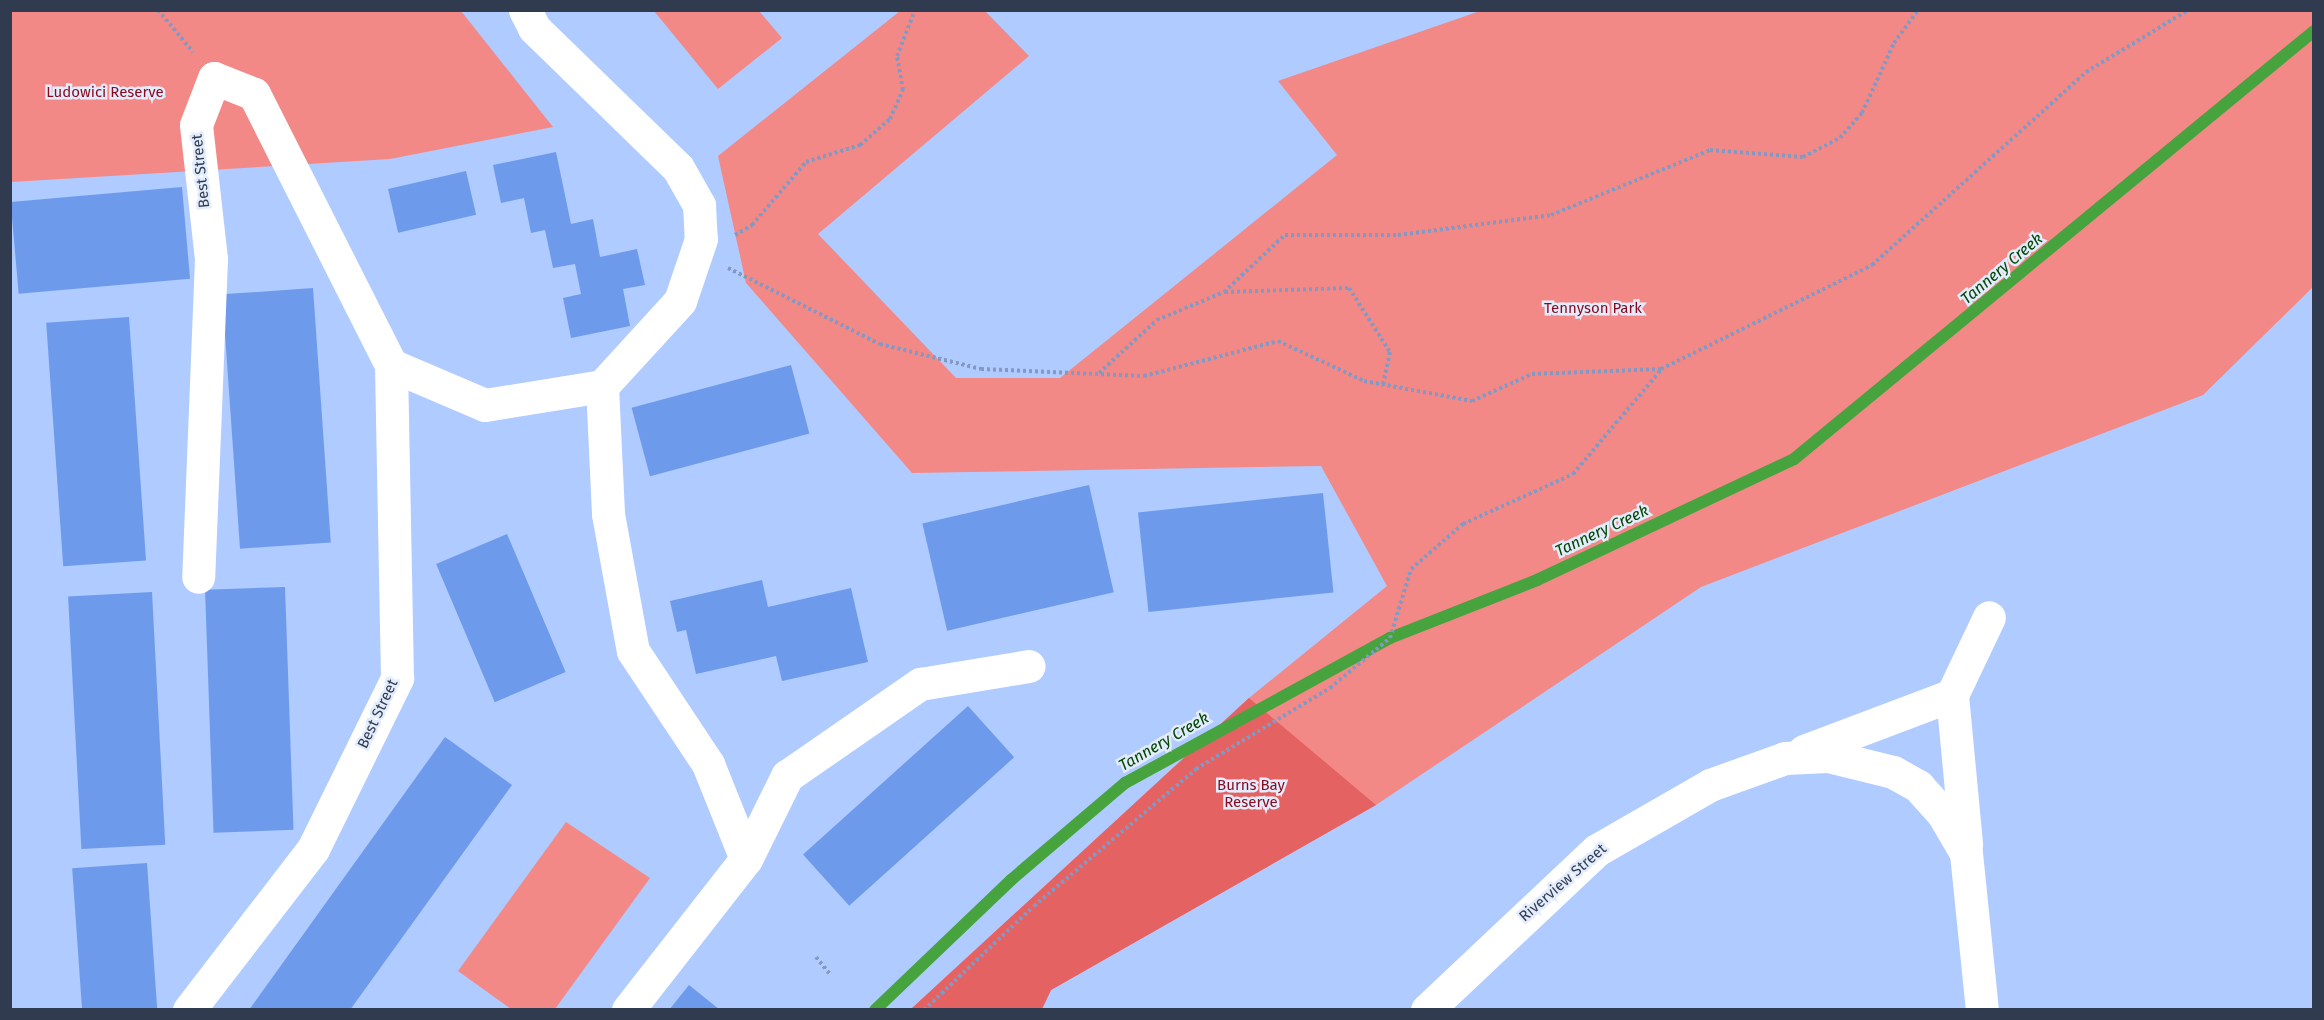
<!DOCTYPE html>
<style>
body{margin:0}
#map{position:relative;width:2324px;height:1020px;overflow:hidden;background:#afcbff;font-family:"Fira Sans",sans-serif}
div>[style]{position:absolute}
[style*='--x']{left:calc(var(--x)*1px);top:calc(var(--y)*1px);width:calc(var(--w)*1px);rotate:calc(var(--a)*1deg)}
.green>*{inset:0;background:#f28986}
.forest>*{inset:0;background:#e56263}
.stream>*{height:12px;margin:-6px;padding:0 6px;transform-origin:6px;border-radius:6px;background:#46a33e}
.building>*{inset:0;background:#6e9aec;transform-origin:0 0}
.path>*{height:4px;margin-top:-2px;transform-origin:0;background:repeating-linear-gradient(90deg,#8399c3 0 3px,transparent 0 6px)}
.street>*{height:33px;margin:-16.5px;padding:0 16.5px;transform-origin:16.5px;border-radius:16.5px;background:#fff}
span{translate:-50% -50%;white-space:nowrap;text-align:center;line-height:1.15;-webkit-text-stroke:5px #e3ecfc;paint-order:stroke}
.park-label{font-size:15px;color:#88091d}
.street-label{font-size:15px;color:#303b50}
.water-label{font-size:16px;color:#024600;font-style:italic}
.frame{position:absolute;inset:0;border:12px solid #303b50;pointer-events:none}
</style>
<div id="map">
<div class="green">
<div style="clip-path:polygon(11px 11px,461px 11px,553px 127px,390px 159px,11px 182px)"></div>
<div style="clip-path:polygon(654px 11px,759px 11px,782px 38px,718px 89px)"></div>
<div style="clip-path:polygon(900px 11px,985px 11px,1029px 56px,818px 234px,956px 378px,1060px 378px,1337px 155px,1278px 81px,1480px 11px,2313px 11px,2313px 287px,2203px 395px,1701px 587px,1376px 805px,1051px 990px,1042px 1009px,911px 1009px,1249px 698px,1387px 586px,1321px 466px,912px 473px,746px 283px,718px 156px)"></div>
<div style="clip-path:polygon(566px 822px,650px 878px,555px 1009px,511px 1009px,458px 971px)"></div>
</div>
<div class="forest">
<div style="clip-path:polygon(1249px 698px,1376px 805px,1051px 990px,1042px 1009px,911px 1009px)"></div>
</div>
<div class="stream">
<div style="--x:875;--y:1010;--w:188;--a:-43.7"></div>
<div style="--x:1011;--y:880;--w:150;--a:-40.4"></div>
<div style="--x:1125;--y:783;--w:302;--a:-28.7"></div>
<div style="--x:1390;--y:638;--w:158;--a:-21.5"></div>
<div style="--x:1537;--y:580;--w:284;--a:-25.2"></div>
<div style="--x:1794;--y:459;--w:673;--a:-39.46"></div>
</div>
<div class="building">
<div style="clip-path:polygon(556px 152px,571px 224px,593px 219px,600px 257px,637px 249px,645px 285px,623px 289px,630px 326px,571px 338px,563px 298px,581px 294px,575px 264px,553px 268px,545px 230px,531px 233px,524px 198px,501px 203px,493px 165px)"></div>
<div style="left:466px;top:171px;width:45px;height:80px;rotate:77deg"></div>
<div style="left:182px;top:187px;width:92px;height:172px;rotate:85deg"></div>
<div style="left:313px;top:288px;width:255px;height:91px;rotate:86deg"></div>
<div style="left:129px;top:317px;width:244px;height:83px;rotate:86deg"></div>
<div style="left:791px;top:365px;width:71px;height:165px;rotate:75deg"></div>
<div style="left:1089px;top:485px;width:110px;height:171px;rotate:77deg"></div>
<div style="left:1323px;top:493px;width:100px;height:186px;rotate:84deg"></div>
<div style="left:507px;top:534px;width:150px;height:77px;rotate:67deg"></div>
<div style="clip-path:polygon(762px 580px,768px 607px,851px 588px,868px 662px,782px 681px,776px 656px,696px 674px,686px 630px,677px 632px,670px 601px)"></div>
<div style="left:285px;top:587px;width:243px;height:80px;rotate:88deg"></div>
<div style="left:152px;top:592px;width:253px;height:84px;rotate:87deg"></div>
<div style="left:968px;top:706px;width:69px;height:222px;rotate:48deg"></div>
<div style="clip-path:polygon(445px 737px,512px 785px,350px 1010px,249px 1010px)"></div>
<div style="left:147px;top:863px;width:147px;height:75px;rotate:86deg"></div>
<div style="clip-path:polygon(689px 985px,720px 1010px,669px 1010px)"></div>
</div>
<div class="path">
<div style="--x:158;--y:10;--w:55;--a:50.2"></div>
<div style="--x:735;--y:235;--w:20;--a:-30"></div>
<div style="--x:752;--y:225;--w:83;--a:-49.4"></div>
<div style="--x:806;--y:162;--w:57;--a:-17.5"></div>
<div style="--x:860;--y:145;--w:40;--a:-41"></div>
<div style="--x:890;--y:119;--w:32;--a:-66"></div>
<div style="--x:903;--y:90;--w:35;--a:-100"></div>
<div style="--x:897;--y:56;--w:49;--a:-68.6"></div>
<div style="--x:728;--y:268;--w:170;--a:26.6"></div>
<div style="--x:880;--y:344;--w:104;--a:13.9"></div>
<div style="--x:981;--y:369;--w:163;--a:2.5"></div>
<div style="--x:1144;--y:376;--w:138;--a:-14.6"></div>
<div style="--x:1278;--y:341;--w:95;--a:24.9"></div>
<div style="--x:1364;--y:381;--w:110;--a:10.5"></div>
<div style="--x:1472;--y:401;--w:66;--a:-24.2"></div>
<div style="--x:1532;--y:374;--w:129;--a:-2.2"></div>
<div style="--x:1661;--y:369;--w:235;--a:-26.2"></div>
<div style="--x:1872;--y:265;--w:288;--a:-42"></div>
<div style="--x:2086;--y:72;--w:119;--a:-31.3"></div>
<div style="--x:1225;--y:292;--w:124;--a:-1.8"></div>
<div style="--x:1349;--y:288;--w:76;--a:57.4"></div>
<div style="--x:1390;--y:352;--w:34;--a:102"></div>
<div style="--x:1099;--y:373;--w:79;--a:-42.4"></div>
<div style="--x:1157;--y:320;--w:73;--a:-22.7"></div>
<div style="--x:1224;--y:292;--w:83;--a:-43.1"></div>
<div style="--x:1285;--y:235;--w:113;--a:0"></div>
<div style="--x:1398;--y:235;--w:154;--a:-7.4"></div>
<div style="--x:1551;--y:215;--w:172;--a:-22.2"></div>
<div style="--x:1710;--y:150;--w:93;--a:4.3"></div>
<div style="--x:1803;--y:157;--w:42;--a:-27.2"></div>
<div style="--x:1840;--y:138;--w:33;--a:-49"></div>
<div style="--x:1862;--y:113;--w:77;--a:-65.4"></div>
<div style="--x:1894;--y:43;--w:41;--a:-54"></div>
<div style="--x:816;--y:957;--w:21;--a:51"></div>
<div style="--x:924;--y:1010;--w:151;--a:-43.4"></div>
<div style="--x:1034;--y:906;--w:212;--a:-40.2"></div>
<div style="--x:1196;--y:769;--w:157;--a:-31.2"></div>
<div style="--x:1330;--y:688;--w:78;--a:-39.8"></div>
<div style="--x:1390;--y:638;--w:72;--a:-73.1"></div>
<div style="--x:1411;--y:569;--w:69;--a:-40.9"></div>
<div style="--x:1463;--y:524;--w:121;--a:-24.4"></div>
<div style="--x:1573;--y:474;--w:136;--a:-49.8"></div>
</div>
<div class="street">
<div style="--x:525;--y:10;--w:20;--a:63"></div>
<div style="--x:534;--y:28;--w:201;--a:44.2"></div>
<div style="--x:678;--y:168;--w:43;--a:60.4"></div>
<div style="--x:699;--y:205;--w:34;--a:87"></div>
<div style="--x:701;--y:239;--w:65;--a:108.7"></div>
<div style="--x:680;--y:301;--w:115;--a:132.5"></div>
<div style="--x:602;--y:386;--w:128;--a:87.3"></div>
<div style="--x:608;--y:514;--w:139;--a:79.7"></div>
<div style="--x:633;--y:651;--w:136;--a:56.4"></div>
<div style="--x:708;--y:764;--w:102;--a:68.2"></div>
<div style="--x:391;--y:365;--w:102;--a:23.1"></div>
<div style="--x:485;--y:405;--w:119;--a:-9.2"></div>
<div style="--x:1952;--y:695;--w:86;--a:-64.6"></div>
<div style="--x:1804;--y:751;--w:158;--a:-20.7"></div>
<div style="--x:1952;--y:695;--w:150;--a:84.6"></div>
<div style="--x:189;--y:1010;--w:203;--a:-52.4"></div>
<div style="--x:313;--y:849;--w:191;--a:-63.8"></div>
<div style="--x:397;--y:678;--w:313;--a:-91.1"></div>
<div style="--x:391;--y:365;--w:304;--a:-116.8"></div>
<div style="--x:254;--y:94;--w:43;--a:-158.2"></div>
<div style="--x:214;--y:78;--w:50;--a:111"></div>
<div style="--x:196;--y:125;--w:135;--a:83.6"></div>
<div style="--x:211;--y:259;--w:318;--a:92.3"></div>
<div style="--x:628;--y:1010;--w:192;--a:-52"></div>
<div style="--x:746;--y:859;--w:93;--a:-63.7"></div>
<div style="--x:787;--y:776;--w:162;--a:-34.7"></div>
<div style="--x:920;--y:684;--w:110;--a:-9.4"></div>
<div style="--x:1427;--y:1010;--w:233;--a:-43.3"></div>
<div style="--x:1597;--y:850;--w:130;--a:-29.9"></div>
<div style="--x:1710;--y:785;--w:80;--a:-19.8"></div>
<div style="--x:1785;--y:758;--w:43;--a:-2.7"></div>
<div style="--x:1828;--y:756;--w:67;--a:13.8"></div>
<div style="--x:1893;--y:772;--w:29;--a:29"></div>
<div style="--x:1918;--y:786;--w:38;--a:48"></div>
<div style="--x:1943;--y:814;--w:45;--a:59.5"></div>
<div style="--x:1966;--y:853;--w:158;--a:84.2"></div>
</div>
<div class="park-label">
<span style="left:105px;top:93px">Ludowici Reserve</span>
<span style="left:1593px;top:309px">Tennyson Park</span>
<span style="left:1251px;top:794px">Burns Bay<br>Reserve</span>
</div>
<div class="street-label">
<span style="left:201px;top:171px;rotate:-96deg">Best Street</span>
<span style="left:378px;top:714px;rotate:-65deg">Best Street</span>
<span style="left:1563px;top:883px;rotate:-41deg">Riverview Street</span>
</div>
<div class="water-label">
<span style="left:2002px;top:269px;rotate:-40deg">Tannery Creek</span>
<span style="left:1602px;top:531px;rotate:-25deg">Tannery Creek</span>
<span style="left:1164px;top:742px;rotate:-30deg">Tannery Creek</span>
</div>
<div class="frame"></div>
</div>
